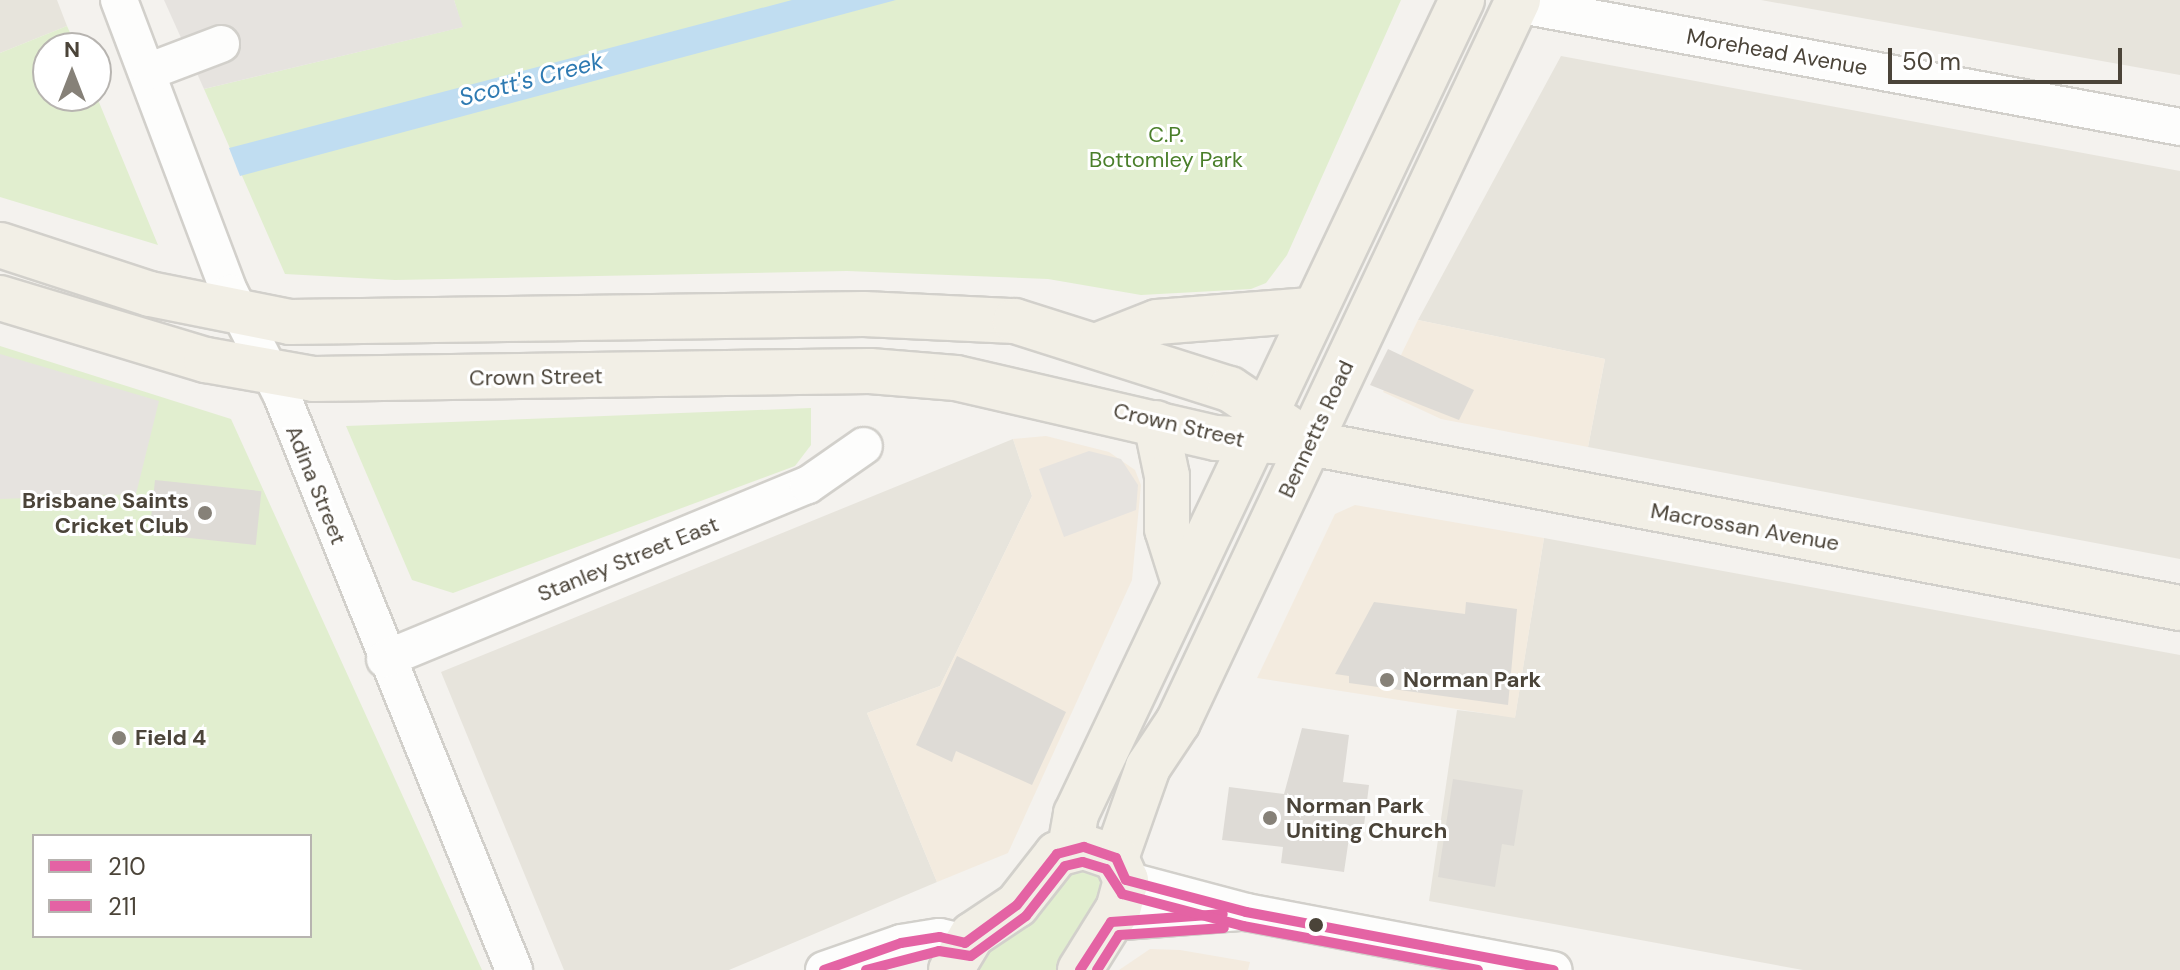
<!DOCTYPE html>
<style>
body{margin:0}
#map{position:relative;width:2180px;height:970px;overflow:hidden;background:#f4f2ee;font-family:"DM Sans",sans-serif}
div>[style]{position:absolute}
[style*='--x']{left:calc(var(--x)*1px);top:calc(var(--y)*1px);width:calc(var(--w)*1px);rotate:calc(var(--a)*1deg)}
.residential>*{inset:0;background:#e7e4dc}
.commercial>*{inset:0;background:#f3ebdf}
.green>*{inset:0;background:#e1eecf}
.parking>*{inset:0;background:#e6e3df}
.water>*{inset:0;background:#c0ddf1}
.building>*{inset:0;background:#dedbd6;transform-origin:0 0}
.roads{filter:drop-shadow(2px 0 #d2d0cb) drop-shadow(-2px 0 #d2d0cb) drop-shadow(0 2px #d2d0cb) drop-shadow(0 -2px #d2d0cb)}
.minor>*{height:36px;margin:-18px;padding:0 18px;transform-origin:18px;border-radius:18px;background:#fdfdfc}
.major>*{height:44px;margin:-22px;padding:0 22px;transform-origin:22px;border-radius:22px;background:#f2efe6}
.bus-1>*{height:10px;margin:-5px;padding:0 5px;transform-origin:5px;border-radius:5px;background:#e463a4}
.bus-2>*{height:10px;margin:-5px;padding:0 5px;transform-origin:5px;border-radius:5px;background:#e463a4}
.dots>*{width:22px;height:22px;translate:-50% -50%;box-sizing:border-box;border:4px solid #fff;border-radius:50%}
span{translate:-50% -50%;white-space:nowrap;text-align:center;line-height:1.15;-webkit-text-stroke:6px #fff;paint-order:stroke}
.street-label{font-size:22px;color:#4b4439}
.park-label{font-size:22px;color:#4a7f2a}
.poi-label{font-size:22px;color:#4b4439;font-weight:700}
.right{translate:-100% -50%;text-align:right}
.left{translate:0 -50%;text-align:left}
.water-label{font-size:24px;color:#2e7ab2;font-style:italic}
.legend{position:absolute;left:32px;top:834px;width:280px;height:104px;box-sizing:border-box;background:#fff;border:2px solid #b7b4b0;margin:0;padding:10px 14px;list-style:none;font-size:24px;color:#4b4439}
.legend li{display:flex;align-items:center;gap:16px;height:40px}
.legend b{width:40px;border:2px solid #b7b4b0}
.north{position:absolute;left:32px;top:32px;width:80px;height:80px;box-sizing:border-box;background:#fff;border:2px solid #b7b4b0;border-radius:50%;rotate:0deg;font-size:22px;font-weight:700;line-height:32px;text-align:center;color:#4b4439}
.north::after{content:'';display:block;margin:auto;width:28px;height:36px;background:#868178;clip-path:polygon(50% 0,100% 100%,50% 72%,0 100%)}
.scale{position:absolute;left:1888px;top:48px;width:234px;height:36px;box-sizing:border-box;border:4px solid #4b4439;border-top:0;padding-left:10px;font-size:24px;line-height:28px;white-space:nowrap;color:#4b4439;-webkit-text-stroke:6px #fff;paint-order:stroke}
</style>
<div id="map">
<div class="residential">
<div style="clip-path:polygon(0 0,57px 0,67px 26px,0 53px)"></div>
<div style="clip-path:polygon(1761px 0,2180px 0,2180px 75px)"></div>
<div style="clip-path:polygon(1561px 56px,2180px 171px,2180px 559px,1588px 447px,1605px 359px,1418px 320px)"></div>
<div style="clip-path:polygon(1013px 439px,1032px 496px,940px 686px,867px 713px,937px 882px,729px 970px,564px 970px,441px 672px)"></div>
<div style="clip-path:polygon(1544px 538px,2180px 655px,2180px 970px,1803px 970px,1429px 901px,1457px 710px,1515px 717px)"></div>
</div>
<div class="commercial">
<div style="clip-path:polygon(1418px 320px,1605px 359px,1588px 447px,1441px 419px,1383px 392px)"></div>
<div style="clip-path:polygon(1046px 436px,1109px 452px,1135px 470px,1141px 485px,1132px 580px,1008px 853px,937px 882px,867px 713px,940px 686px,1032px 496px,1013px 439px)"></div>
<div style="clip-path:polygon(1355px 505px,1544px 538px,1515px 718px,1257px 678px,1335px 514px)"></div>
<div style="clip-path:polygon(1150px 949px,1180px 950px,1250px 962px,1248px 970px,1119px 970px)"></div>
</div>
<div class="green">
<div style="clip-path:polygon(454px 0,1401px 0,1287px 255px,1266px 283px,1251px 289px,1141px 295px,1048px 279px,847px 271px,395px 280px,285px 274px,204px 89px,462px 27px)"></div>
<div style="clip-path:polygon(67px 26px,77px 48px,48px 48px,48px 96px,96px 95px,158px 245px,0 197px,0 53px)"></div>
<div style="clip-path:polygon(evenodd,0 346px,231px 419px,482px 970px,0 970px,0 346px,34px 836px,310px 836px,310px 936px,34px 936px,34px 836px)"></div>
<div style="clip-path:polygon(811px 408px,811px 445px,795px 466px,453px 593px,412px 580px,346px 426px)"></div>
<div style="clip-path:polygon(1088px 864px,1108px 883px,1064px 970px,967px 970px,1062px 873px)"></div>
</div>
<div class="parking">
<div style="clip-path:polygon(164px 0,454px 0,463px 27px,204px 89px)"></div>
<div style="clip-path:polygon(0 354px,159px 401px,136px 494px,0 499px)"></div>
<div style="clip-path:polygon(1089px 451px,1121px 459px,1138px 485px,1136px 510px,1064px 537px,1039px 469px)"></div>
</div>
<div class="water">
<div style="clip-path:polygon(792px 0,896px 0,240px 176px,229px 148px)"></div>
</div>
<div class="building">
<div style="clip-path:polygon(1388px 349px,1474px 390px,1459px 420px,1370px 385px)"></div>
<div style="left:155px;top:480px;width:107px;height:54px;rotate:6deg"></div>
<div style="clip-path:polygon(1374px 602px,1465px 614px,1466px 602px,1517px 609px,1508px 705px,1349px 683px,1349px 676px,1335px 674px)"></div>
<div style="clip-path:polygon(957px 656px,1066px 712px,1032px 785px,956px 751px,952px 762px,916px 745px)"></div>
<div style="clip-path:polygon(1302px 728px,1349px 735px,1343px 782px,1369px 785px,1363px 833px,1350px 831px,1344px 872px,1281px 863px,1283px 847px,1222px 840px,1229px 787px,1284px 794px)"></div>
<div style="clip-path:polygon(1453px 779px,1523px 790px,1514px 846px,1502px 844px,1495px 887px,1438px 877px)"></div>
</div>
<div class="roads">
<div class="minor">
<div style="--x:119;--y:0;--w:313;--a:69.3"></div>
<div style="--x:230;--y:293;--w:115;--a:63.2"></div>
<div style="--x:282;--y:396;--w:619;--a:67.99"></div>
<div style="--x:1516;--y:4;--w:675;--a:10.49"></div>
<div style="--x:150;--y:71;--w:76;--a:-20.8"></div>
<div style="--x:385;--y:659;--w:457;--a:-22.4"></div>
<div style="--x:808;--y:485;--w:68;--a:-34.9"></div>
<div style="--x:1126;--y:880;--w:124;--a:14.9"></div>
<div style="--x:1246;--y:912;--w:313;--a:10.7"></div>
<div style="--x:1111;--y:922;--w:129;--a:-4.4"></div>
<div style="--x:824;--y:970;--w:82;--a:-19.3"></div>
<div style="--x:901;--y:943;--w:39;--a:-9"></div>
<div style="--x:940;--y:937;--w:26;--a:13"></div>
</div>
<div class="major">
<div style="--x:0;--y:245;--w:158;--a:18.1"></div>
<div style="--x:150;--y:294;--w:143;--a:11.3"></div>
<div style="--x:290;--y:322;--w:574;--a:-0.8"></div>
<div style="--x:864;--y:314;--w:151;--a:2.7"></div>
<div style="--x:1015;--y:321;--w:225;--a:17.6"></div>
<div style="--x:1230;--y:389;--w:97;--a:34"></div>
<div style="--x:0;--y:298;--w:215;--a:16.8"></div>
<div style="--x:206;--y:360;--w:110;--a:10"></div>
<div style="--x:314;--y:379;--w:556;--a:-0.82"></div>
<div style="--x:870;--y:371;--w:86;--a:4.7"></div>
<div style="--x:956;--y:378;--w:267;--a:13"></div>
<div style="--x:1216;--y:438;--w:94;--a:3"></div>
<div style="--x:1310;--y:443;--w:886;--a:10.74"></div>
<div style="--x:1101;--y:344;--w:60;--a:-21.4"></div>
<div style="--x:1157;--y:322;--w:154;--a:-4.5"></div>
<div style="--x:1156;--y:423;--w:54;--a:78.3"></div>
<div style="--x:1167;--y:476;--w:53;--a:90"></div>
<div style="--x:1167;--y:529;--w:57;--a:72.5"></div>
<div style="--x:1070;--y:848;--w:35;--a:-80"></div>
<div style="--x:1076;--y:814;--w:901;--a:-64.63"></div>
<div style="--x:1116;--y:858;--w:96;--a:-70.6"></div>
<div style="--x:1148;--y:767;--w:54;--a:-56.3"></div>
<div style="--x:1178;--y:722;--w:798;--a:-64.78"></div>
<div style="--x:951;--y:970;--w:41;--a:-59"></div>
<div style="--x:972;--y:935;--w:54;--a:-33.7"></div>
<div style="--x:1017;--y:905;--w:65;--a:-51.9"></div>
<div style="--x:1057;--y:854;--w:28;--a:-15"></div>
<div style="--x:1084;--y:847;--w:34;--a:19"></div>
<div style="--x:1116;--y:858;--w:24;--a:66"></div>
<div style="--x:1126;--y:880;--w:30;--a:105"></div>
<div style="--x:1118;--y:909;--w:72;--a:121.9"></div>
</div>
</div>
<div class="bus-1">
<div style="--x:824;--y:970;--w:82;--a:-19.3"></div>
<div style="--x:901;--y:943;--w:39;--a:-9"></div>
<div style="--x:940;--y:937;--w:26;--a:13"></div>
<div style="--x:965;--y:943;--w:64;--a:-36.2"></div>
<div style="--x:1017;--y:905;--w:65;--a:-51.9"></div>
<div style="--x:1057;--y:854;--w:28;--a:-15"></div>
<div style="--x:1084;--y:847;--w:34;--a:19"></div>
<div style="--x:1116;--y:858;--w:24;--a:66"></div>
<div style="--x:1126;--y:880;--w:124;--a:14.9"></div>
<div style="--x:1246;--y:912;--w:313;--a:10.7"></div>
<div style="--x:1080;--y:970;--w:57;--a:-57.1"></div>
<div style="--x:1111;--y:922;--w:112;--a:-4.1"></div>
</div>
<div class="bus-2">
<div style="--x:866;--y:970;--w:75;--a:-14.6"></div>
<div style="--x:939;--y:951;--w:32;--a:9"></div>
<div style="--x:971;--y:956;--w:68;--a:-36"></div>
<div style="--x:1026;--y:916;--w:63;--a:-52"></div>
<div style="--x:1065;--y:866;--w:18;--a:-13"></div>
<div style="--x:1083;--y:862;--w:24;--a:17"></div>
<div style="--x:1106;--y:869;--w:30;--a:57"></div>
<div style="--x:1122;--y:894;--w:125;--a:14.8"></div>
<div style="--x:1243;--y:926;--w:239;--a:10.6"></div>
<div style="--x:1097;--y:970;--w:41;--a:-57.8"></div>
<div style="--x:1119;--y:935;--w:105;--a:-3.8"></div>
</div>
<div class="dots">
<div style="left:205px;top:513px;background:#868178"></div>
<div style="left:1387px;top:680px;background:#868178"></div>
<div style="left:119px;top:738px;background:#868178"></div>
<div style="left:1270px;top:818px;background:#868178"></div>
<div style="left:1316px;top:925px;background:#4b4439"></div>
</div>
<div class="street-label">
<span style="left:1777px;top:52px;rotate:10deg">Morehead Avenue</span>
<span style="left:536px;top:377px;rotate:-1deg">Crown Street</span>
<span style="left:1179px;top:425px;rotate:13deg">Crown Street</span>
<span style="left:1316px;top:429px;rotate:-65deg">Bennetts Road</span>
<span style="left:316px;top:485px;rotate:68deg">Adina Street</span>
<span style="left:1745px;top:527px;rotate:10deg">Macrossan Avenue</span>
<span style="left:628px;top:559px;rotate:-22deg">Stanley Street East</span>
</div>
<div class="park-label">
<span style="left:1166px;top:147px">C.P.<br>Bottomley Park</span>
</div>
<div class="poi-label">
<span class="right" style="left:189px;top:513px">Brisbane Saints<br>Cricket Club</span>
<span class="left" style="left:1403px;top:680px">Norman Park</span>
<span class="left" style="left:135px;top:738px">Field 4</span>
<span class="left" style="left:1286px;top:818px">Norman Park<br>Uniting Church</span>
</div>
<div class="water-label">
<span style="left:531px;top:79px;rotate:-15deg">Scott's Creek</span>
</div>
<ul class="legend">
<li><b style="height:10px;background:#e463a4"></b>210</li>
<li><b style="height:10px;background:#e463a4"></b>211</li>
</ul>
<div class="north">N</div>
<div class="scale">50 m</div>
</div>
